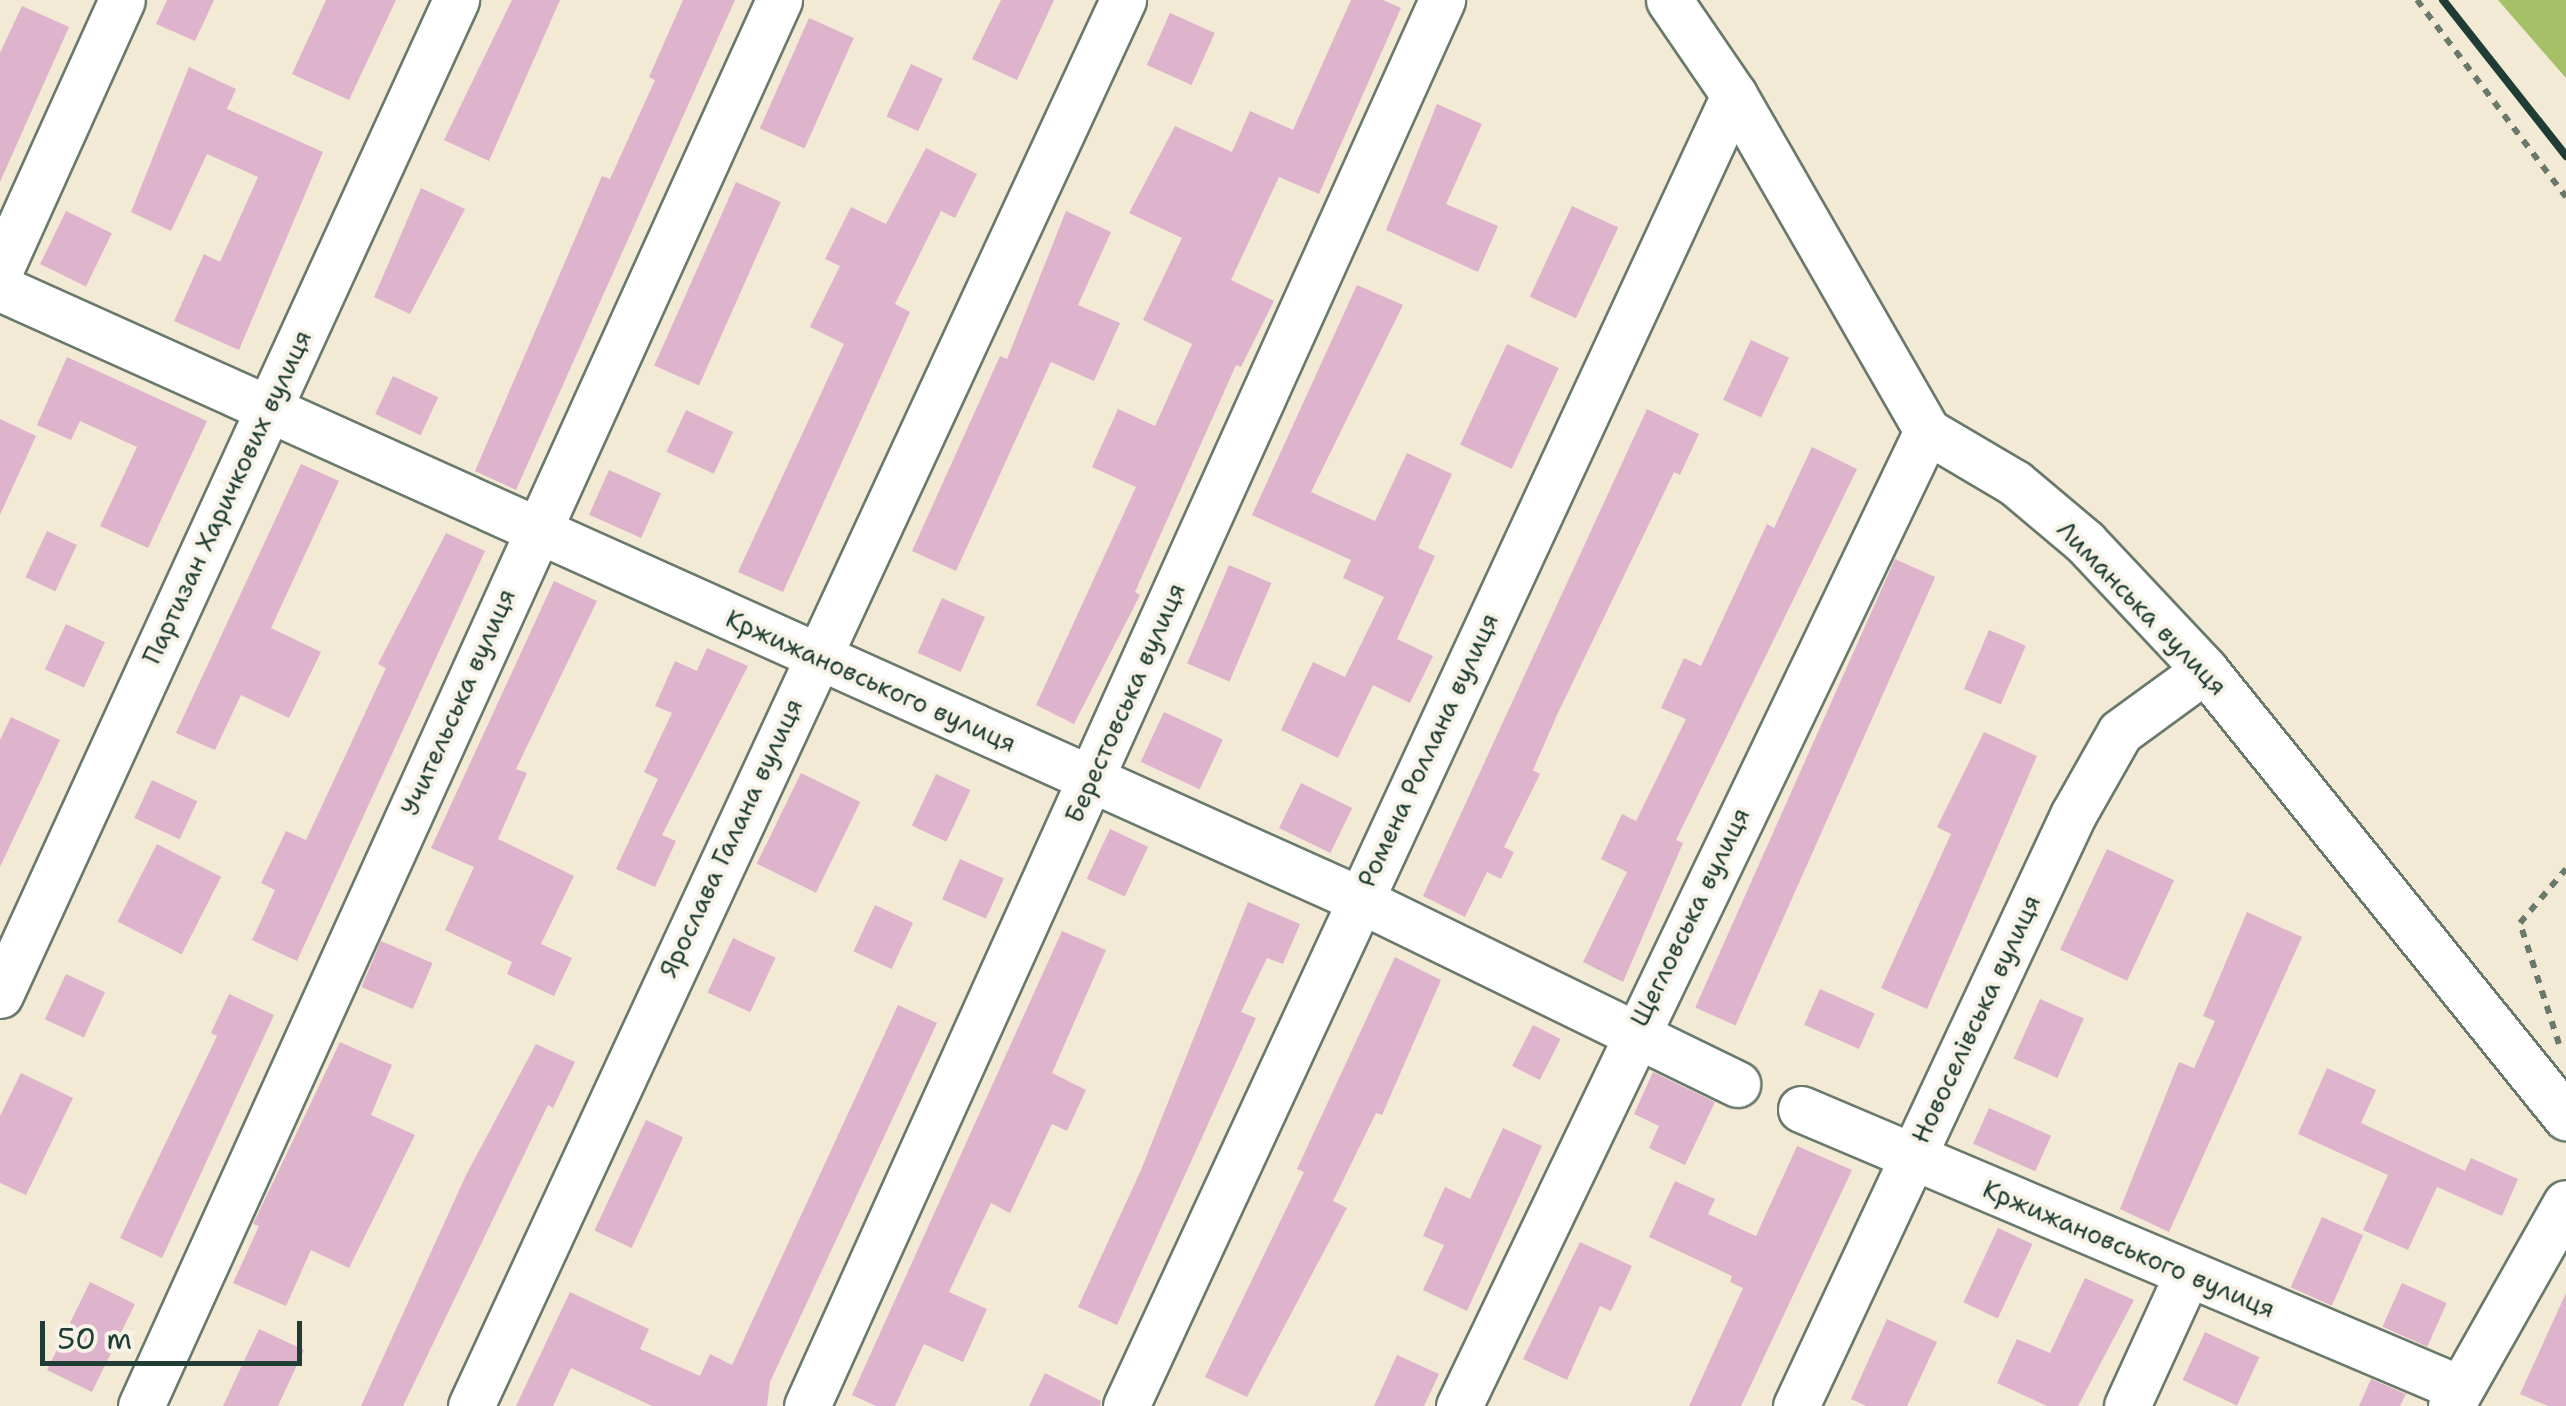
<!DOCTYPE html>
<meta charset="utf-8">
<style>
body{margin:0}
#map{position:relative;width:2566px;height:1406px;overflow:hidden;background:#f3ead5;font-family:"Shantell Sans",sans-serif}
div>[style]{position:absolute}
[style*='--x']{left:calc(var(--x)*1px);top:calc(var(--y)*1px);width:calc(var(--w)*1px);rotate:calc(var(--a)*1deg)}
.green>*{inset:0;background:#a5c066}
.building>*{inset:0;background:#deb3cc;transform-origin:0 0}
.path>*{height:6px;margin-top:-3px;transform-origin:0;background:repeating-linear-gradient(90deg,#697a6c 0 8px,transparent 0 16px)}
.roads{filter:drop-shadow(2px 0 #697a6c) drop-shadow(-2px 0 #697a6c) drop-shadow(0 2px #697a6c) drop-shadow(0 -2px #697a6c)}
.minor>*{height:45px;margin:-22.5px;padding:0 22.5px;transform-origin:22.5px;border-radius:22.5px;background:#fff}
.rail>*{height:8px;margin:-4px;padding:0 4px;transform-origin:4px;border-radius:4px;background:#1f3d34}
span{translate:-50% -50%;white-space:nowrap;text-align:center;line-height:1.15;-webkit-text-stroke:8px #f7f3e8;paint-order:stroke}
.street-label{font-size:25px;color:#1f3d34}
.scale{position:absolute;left:40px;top:1321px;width:262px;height:45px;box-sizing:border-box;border:5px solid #1f3d34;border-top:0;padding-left:12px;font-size:30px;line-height:35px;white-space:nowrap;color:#1f3d34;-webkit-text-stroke:8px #f7f3e8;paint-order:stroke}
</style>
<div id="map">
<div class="green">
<div style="clip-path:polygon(2498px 0,2566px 0,2566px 78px)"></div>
</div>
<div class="building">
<div style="clip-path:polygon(167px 0,214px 0,195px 41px,156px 24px)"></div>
<div style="clip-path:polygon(326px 0,396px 0,349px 100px,292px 74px)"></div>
<div style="clip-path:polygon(512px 0,560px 0,489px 161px,444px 140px)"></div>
<div style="clip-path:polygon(683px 0,735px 0,516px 490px,475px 471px,602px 176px,610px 179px,655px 80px,649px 77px)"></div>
<div style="clip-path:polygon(1001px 0,1054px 0,1017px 80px,972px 59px)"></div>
<div style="clip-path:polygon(1351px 0,1383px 0,1401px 8px,1319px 194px,1279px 177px,1231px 280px,1274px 301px,1241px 367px,1236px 365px,1135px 592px,1140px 595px,1074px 724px,1036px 705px,1136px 487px,1092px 467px,1118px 409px,1155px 426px,1192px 344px,1143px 320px,1182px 238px,1129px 213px,1175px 126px,1232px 152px,1250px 111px,1293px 130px)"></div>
<div style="clip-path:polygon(22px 6px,69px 27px,0 182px,0 53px)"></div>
<div style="left:1170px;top:13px;width:49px;height:57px;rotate:24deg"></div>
<div style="left:809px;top:18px;width:49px;height:121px;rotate:24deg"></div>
<div style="left:911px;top:64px;width:35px;height:58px;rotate:25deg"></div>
<div style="clip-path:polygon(189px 67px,236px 89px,227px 109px,323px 152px,239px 350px,174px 321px,204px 254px,220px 262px,258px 177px,207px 154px,171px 231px,131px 212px)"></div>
<div style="clip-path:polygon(1437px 104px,1482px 124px,1446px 204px,1498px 226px,1478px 272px,1386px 230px)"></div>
<div style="clip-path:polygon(926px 148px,977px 174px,955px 218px,941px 211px,895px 304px,910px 312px,783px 592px,738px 572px,844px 344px,810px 327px,840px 266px,825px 259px,851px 207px,886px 224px)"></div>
<div style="left:736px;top:182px;width:49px;height:201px;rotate:24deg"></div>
<div style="clip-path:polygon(421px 188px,465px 209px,410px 314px,374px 297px)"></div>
<div style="left:1572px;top:206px;width:51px;height:100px;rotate:25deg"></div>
<div style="left:66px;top:211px;width:51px;height:59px;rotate:26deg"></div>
<div style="clip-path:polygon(1066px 211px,1111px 232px,1078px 305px,1120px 323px,1094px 381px,1051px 362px,956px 571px,912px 551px,1000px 356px,1007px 359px)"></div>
<div style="clip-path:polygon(1357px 285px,1403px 305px,1311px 492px,1375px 521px,1407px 453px,1452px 474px,1418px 548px,1435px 556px,1397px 639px,1433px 656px,1410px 703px,1373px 685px,1338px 758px,1281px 730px,1313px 662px,1345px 677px,1384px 597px,1343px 578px,1351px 560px,1252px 515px)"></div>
<div style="left:1751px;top:340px;width:42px;height:66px;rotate:25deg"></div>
<div style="left:1507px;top:344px;width:57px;height:111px;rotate:25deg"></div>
<div style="clip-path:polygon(67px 357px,207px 421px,148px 548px,100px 526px,137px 447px,80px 421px,71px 440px,37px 425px)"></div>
<div style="left:393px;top:376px;width:50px;height:42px;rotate:25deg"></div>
<div style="clip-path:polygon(1647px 409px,1699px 434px,1680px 475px,1674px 472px,1557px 715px,1533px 770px,1540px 774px,1504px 847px,1514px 852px,1501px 879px,1487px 872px,1465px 917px,1423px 896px)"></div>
<div style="left:686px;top:410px;width:52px;height:46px;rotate:25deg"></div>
<div style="clip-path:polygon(0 419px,36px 436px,0 515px)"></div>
<div style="clip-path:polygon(1812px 447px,1857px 469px,1676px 840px,1683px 843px,1623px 982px,1583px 962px,1627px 872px,1601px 859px,1622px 814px,1636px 821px,1686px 719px,1661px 708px,1684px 658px,1701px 666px,1767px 524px,1774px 528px)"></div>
<div style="clip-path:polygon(301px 464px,339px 481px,271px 628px,321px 652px,289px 718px,241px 695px,215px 750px,176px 733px)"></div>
<div style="left:609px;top:470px;width:57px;height:49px;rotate:24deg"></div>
<div style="left:47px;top:531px;width:33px;height:51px;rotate:25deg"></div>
<div style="clip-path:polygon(446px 533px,485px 551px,297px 961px,252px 940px,275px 890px,261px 883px,286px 831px,306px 840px,386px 668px,378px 664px)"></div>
<div style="left:1895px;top:559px;width:44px;height:491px;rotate:24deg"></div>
<div style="left:1229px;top:565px;width:46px;height:107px;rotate:23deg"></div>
<div style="clip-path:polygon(554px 581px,597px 601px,516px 769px,527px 773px,498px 839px,574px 876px,541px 944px,572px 958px,554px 996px,507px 974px,512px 962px,445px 930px,474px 867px,431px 848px)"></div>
<div style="left:942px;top:598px;width:47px;height:60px;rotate:24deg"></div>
<div style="left:66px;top:624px;width:43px;height:50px;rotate:25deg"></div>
<div style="left:1989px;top:630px;width:40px;height:64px;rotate:23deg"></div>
<div style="clip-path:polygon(707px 648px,748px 666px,662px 835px,676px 841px,655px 887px,616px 869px,658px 779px,644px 772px,672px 713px,655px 706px,675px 661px,697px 671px)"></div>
<div style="left:1164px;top:712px;width:65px;height:55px;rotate:25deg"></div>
<div style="clip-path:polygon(11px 717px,60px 740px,0 867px,0 740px)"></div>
<div style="clip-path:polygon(1984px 732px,2037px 756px,1927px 1009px,1881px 988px,1951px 834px,1937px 827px)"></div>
<div style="left:801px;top:773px;width:66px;height:101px;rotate:26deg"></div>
<div style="left:936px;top:774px;width:38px;height:57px;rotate:25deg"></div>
<div style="left:152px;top:780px;width:50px;height:42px;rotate:25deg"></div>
<div style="left:1301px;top:783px;width:57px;height:50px;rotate:26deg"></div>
<div style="left:1110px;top:829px;width:42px;height:55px;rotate:25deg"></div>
<div style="left:157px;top:844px;width:72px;height:87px;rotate:27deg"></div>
<div style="left:2107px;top:849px;width:74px;height:111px;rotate:25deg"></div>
<div style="left:960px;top:859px;width:48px;height:44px;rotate:24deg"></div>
<div style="clip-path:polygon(1248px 902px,1300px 924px,1283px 964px,1267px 958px,1241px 1012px,1256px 1018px,1117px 1325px,1078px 1307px,1141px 1170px)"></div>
<div style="left:875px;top:905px;width:42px;height:51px;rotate:25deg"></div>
<div style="clip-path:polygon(2247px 912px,2302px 937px,2169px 1232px,2120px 1209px,2179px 1062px,2194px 1068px,2215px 1021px,2203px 1016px)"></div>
<div style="clip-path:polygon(1062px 931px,1106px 950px,1052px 1073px,1086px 1090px,1067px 1131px,1052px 1124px,1010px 1213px,991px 1203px,949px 1292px,987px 1309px,963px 1362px,924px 1344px,895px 1406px,876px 1406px,852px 1395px)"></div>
<div style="left:733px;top:938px;width:47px;height:60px;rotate:25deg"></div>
<div style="left:381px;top:941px;width:56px;height:50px;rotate:23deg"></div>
<div style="clip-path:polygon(1395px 957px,1441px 980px,1382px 1115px,1376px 1113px,1333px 1201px,1347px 1208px,1247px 1397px,1205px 1377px,1304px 1172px,1297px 1169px)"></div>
<div style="left:66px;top:974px;width:43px;height:50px;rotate:25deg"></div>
<div style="left:1820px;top:989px;width:60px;height:39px;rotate:24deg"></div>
<div style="clip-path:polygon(229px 994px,274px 1015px,162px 1258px,120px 1238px,217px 1036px,211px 1033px)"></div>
<div style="left:2040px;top:999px;width:48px;height:65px;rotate:24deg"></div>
<div style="clip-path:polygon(898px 1005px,937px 1023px,770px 1382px,767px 1406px,652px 1406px,571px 1368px,553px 1406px,516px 1406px,570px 1292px,649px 1329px,640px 1349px,700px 1376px,710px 1354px,732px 1365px)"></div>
<div style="left:1533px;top:1025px;width:31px;height:46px;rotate:27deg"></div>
<div style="clip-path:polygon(340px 1042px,392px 1065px,371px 1115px,415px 1135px,349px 1268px,311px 1250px,286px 1306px,233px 1283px,259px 1226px,253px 1224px)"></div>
<div style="clip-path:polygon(536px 1044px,575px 1062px,553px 1108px,548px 1105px,403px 1406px,361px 1406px,466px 1175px)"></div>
<div style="clip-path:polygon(2327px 1068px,2376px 1090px,2361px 1123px,2465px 1171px,2471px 1158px,2518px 1179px,2502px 1216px,2437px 1187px,2408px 1250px,2363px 1230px,2388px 1175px,2298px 1134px)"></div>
<div style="clip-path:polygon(1653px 1072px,1715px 1102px,1685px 1165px,1649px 1148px,1659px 1126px,1634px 1114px)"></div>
<div style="clip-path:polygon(21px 1073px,73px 1098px,26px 1195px,0 1183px,0 1116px)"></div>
<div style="left:1989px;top:1108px;width:68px;height:39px;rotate:24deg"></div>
<div style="left:646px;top:1120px;width:41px;height:122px;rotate:25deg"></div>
<div style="clip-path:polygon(1503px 1128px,1542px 1146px,1467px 1311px,1423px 1290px,1444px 1245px,1423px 1236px,1445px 1187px,1470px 1199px)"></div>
<div style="clip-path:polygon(1797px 1146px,1852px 1170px,1741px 1406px,1689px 1406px,1743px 1288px,1730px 1282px,1732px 1276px,1649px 1237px,1675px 1181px,1715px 1199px,1708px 1214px,1756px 1236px)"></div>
<div style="left:2322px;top:1217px;width:45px;height:77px;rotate:24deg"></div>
<div style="left:1998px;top:1228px;width:38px;height:82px;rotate:25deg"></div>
<div style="clip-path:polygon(1580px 1242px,1632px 1266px,1611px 1311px,1600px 1306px,1567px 1380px,1523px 1359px)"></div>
<div style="clip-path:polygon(2085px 1278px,2134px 1300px,2078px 1406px,2047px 1406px,1997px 1383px,2017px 1339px,2050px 1353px)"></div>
<div style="left:90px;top:1282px;width:50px;height:98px;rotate:26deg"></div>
<div style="left:2402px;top:1283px;width:49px;height:48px;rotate:24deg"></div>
<div style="clip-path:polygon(2566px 1293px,2566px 1406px,2548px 1406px,2520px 1394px)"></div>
<div style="clip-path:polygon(1887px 1319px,1937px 1342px,1907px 1406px,1866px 1406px,1851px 1399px)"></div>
<div style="clip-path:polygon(259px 1329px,304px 1350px,278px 1406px,223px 1406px)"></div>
<div style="left:2205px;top:1332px;width:60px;height:53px;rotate:25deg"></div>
<div style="clip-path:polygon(1397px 1355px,1439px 1374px,1424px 1406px,1374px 1406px)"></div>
<div style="clip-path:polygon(1045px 1373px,1101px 1401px,1100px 1406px,1029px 1406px)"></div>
<div style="clip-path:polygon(2371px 1379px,2406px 1394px,2400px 1406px,2359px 1406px)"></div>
</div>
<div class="path">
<div style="--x:2417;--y:0;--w:247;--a:52.9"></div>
<div style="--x:2559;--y:1044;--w:127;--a:-107.9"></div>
<div style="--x:2520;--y:923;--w:71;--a:-49.6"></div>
</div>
<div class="roads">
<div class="minor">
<div style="--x:1669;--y:0;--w:115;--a:55.6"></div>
<div style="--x:1734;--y:95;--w:387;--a:60.1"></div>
<div style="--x:1927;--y:431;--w:102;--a:30.6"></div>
<div style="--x:2015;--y:483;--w:92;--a:40.1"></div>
<div style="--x:2085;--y:542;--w:175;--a:46.8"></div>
<div style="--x:2205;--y:670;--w:575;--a:51.08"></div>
<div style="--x:0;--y:270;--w:296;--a:-65.7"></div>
<div style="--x:0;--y:288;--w:1489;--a:24.22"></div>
<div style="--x:1358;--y:899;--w:422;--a:26"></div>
<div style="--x:0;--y:995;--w:1095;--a:-65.38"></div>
<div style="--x:1801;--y:1109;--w:715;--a:22.98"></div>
<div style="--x:141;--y:1406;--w:1544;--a:-65.59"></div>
<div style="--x:471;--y:1406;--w:1550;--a:-65.12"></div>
<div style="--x:807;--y:1406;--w:1543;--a:-65.69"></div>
<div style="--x:1126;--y:1406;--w:1445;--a:-65.12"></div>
<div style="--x:1459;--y:1406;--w:1082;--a:-64.36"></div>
<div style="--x:1796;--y:1406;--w:653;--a:-64.89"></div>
<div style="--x:2073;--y:815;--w:95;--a:-60.5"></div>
<div style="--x:2120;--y:732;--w:105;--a:-36.1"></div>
<div style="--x:2127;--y:1406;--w:144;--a:-65.4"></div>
<div style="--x:2451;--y:1406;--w:233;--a:-60.5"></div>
</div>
</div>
<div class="rail">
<div style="--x:2443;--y:0;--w:199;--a:51.7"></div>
</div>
<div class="street-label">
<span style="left:227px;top:497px;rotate:-65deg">Партизан Харичкових вулиця</span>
<span style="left:2142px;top:608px;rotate:46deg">Лиманська вулиця</span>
<span style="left:871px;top:681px;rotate:24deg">Кржижановського вулиця</span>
<span style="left:458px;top:702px;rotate:-66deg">Учительська вулиця</span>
<span style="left:1125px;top:703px;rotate:-66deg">Берестовська вулиця</span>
<span style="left:1428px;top:750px;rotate:-65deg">Ромена Роллана вулиця</span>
<span style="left:731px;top:838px;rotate:-65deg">Ярослава Галана вулиця</span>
<span style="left:1690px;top:917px;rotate:-64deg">Щегловська вулиця</span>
<span style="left:1976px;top:1019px;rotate:-65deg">Новоселівська вулиця</span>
<span style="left:2129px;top:1249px;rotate:23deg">Кржижановського вулиця</span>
</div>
<div class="scale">50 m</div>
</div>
